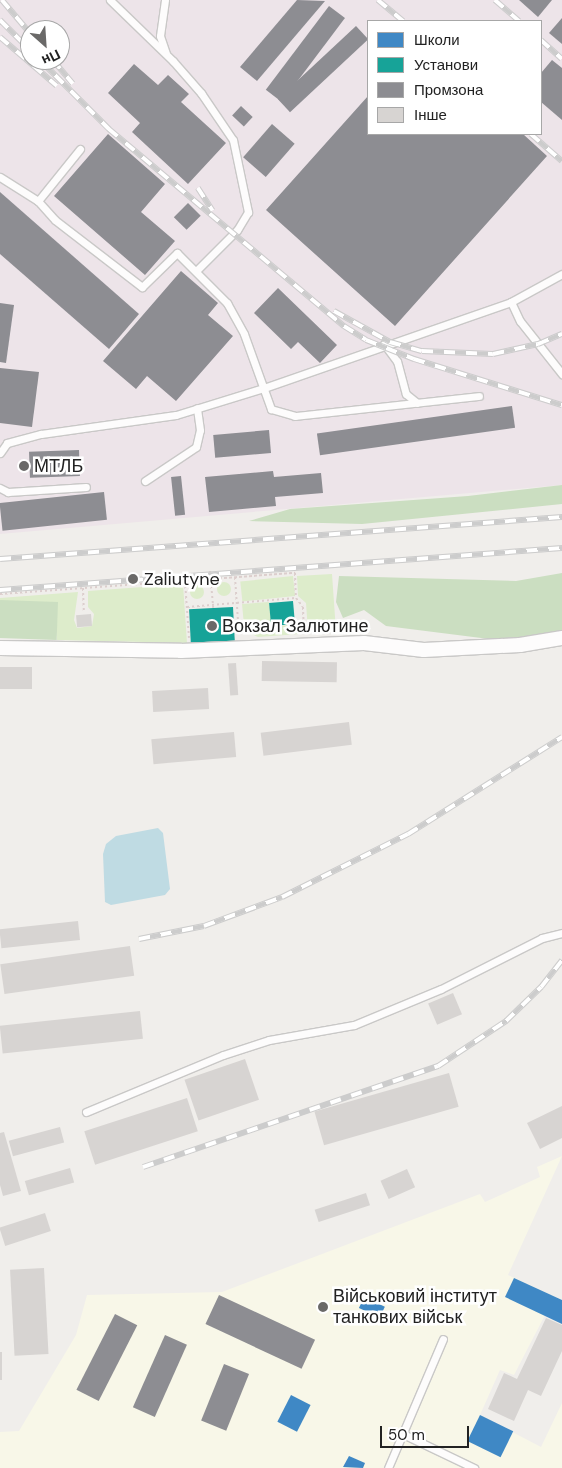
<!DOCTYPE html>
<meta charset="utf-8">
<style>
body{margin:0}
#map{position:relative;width:562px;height:1468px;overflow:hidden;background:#f0eeeb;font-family:"DM Sans",sans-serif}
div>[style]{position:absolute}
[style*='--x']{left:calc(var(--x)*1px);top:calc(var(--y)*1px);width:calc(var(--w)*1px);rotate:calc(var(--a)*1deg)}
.industrial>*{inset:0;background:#ede4e9}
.education>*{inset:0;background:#f8f7e8}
.grass>*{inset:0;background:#ddeccb;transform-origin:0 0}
.round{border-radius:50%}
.forest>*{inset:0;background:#cbdec1;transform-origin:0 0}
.water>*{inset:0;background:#bfdbe3}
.schools>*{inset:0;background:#3f88c5;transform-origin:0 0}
.public>*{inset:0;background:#17a398;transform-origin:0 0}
.industry>*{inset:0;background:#8d8d92;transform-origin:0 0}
.building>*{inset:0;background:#d7d4d2;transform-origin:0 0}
.path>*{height:2px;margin-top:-1px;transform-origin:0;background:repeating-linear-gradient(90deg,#dccecd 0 2.5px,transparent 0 5px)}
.roads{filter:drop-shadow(1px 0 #c9c8c7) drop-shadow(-1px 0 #c9c8c7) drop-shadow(0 1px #c9c8c7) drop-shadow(0 -1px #c9c8c7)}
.lane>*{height:7px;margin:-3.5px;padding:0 3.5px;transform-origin:3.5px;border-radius:3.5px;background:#fdfcfc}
.street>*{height:14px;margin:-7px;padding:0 7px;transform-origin:7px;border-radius:7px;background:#fdfcfc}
.rail>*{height:5.5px;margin-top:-2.75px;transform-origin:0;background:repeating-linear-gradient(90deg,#fff 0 11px,#ccc 0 22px);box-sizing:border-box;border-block:1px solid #ccc}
.dots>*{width:14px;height:14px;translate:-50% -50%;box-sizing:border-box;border:2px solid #fff;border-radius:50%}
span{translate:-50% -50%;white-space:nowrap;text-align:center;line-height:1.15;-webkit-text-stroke:5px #fff;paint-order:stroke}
.poi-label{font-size:18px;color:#222}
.left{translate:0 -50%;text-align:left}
.legend{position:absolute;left:367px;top:20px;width:175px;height:115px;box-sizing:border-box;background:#fff;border:1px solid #a7a7a7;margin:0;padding:6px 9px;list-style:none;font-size:15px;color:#222}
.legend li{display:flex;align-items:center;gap:10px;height:25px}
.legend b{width:25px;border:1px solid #a7a7a7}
.north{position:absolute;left:20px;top:20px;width:50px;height:50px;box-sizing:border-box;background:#fff;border:1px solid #a7a7a7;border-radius:50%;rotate:154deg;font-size:14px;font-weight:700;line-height:20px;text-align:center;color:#222}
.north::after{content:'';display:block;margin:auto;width:18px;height:22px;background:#6a6968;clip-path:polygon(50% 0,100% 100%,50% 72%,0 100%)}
.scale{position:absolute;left:380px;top:1426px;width:89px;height:22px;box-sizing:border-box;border:2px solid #222;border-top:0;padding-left:6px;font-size:15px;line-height:18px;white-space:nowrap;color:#222;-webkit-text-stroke:4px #fff;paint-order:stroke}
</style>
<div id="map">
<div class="industrial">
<div style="clip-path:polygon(evenodd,0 0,562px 0,562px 485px,0 534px,0 0,368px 21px,541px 21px,541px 134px,368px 134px,368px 21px,0 0,30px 30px,60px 30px,60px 60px,30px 60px,30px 30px)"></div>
</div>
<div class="education">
<div style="clip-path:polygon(562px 1156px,508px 1275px,562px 1300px,545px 1315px,514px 1375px,500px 1370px,480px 1415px,541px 1447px,562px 1403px,562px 1468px,0 1468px,0 1432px,19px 1431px,76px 1335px,87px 1295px,222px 1292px,480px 1194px,485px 1202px,540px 1177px,537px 1167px)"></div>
</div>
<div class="grass">
<div style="clip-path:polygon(332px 574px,336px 631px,308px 632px,306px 603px,298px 596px,297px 576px)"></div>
<div style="left:293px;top:576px;width:20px;height:53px;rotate:84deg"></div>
<div class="round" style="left:217px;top:582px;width:14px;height:14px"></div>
<div style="clip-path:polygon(183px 584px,187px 643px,57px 640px,57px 602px,0 606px,0 598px,78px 592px,74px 620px,77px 628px,92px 626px,94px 614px,88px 607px,88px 591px)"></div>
<div class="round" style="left:190px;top:585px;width:14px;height:14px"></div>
<div style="clip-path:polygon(269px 602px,272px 627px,297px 624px,299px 634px,258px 637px,249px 633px,244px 625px,242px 604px)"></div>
</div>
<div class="forest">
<div style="clip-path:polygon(562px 485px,562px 504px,362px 524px,249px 521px,290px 509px,468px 496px)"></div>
<div style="clip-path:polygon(562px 573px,562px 633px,505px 641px,386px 626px,364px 610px,343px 618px,336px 602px,339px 576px,516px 581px)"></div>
<div style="left:58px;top:602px;width:38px;height:58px;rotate:92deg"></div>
</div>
<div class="water">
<div style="clip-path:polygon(158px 828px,163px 833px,170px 889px,165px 895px,111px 905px,105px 902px,103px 854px,106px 844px,116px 836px)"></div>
</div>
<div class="schools">
<div style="clip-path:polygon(514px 1278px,562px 1300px,562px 1324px,505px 1297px)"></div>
<div style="left:364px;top:1297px;width:23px;height:12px;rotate:25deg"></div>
<div style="left:291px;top:1395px;width:22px;height:30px;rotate:27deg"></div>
<div style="left:480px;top:1415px;width:37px;height:29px;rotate:26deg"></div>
<div style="clip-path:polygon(349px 1456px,365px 1463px,363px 1468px,343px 1467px)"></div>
</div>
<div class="public">
<div style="left:293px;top:601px;width:23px;height:24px;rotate:85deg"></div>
<div style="left:233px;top:607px;width:35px;height:44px;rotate:87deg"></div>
</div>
<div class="industry">
<div style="clip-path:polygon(297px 0,325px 1px,257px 81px,240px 67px)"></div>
<div style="clip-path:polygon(519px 0,552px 0,538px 17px)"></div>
<div style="left:329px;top:6px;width:20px;height:105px;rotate:37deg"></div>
<div style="clip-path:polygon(562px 18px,562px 44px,549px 33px)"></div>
<div style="left:356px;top:26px;width:18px;height:107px;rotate:47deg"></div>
<div style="clip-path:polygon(552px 60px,562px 68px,562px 120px,541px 102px,541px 73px)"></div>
<div style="clip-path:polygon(134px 64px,158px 85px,168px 75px,189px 94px,181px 102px,226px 143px,188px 184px,132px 132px,140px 123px,108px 93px)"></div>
<div style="clip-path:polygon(368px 96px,368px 134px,523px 134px,547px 156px,395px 326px,266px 210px)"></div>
<div style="left:241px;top:106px;width:16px;height:13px;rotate:43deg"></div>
<div style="left:272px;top:124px;width:30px;height:44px;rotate:41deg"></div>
<div style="clip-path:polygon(108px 134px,165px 184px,141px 212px,175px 241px,145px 275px,54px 196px)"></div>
<div style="clip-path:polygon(0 192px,139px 314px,109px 349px,0 254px)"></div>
<div style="left:188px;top:203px;width:18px;height:20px;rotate:45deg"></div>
<div style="clip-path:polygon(181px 271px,218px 303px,208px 315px,233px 336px,176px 401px,147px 376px,136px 389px,103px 361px)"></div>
<div style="clip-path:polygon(278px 288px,337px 345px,320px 363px,298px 342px,291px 349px,254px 313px)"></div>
<div style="clip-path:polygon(0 303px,14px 305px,6px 363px,0 362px)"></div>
<div style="clip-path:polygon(0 368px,39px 372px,32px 427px,0 423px)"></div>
<div style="left:512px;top:406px;width:22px;height:197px;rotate:82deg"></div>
<div style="left:269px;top:430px;width:23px;height:56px;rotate:85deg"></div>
<div style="left:79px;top:450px;width:26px;height:50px;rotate:88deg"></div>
<div style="clip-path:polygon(273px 471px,274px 477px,321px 473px,323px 493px,275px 497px,276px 506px,209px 512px,205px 477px)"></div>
<div style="left:181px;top:476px;width:39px;height:10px;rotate:84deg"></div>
<div style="left:104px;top:492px;width:28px;height:105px;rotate:84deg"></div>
<div style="left:219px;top:1295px;width:106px;height:32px;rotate:25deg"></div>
<div style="left:115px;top:1314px;width:25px;height:85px;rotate:27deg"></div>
<div style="left:165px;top:1335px;width:24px;height:79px;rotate:24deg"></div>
<div style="left:224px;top:1364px;width:27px;height:61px;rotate:22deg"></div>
</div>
<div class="building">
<div style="left:91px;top:614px;width:12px;height:15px;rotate:85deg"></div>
<div style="left:262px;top:661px;width:75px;height:20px;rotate:1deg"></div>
<div style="left:236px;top:663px;width:32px;height:8px;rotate:86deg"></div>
<div style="left:0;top:667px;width:32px;height:22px"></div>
<div style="left:208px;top:688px;width:21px;height:56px;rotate:87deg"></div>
<div style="left:349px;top:722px;width:23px;height:89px;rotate:83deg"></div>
<div style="left:234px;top:732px;width:25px;height:83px;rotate:85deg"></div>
<div style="left:78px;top:921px;width:19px;height:79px;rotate:84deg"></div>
<div style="left:130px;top:946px;width:30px;height:131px;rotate:82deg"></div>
<div style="left:453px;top:993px;width:23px;height:27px;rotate:67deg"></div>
<div style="left:140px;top:1011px;width:28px;height:141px;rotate:84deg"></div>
<div style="left:245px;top:1059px;width:43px;height:64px;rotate:71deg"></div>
<div style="left:449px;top:1073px;width:35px;height:140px;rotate:74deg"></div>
<div style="left:187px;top:1098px;width:35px;height:108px;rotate:72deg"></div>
<div style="clip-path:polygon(562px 1106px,562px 1138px,540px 1149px,527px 1123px)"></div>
<div style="left:60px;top:1127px;width:16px;height:53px;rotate:75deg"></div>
<div style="clip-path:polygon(4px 1132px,21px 1191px,3px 1196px,0 1185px,0 1133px)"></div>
<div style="left:70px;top:1168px;width:15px;height:47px;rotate:74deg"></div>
<div style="left:407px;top:1169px;width:20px;height:29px;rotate:66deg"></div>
<div style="left:366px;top:1193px;width:13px;height:54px;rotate:72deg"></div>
<div style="left:45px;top:1213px;width:19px;height:48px;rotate:72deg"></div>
<div style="left:44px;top:1268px;width:86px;height:34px;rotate:87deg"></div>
<div style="clip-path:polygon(546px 1318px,562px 1325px,562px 1351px,541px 1396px,528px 1390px,514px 1421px,488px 1409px,504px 1373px,517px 1379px)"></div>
<div style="left:0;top:1352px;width:2px;height:28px"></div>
</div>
<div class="path">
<div style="--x:210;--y:571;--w:37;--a:85"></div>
<div style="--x:235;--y:577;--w:58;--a:86.1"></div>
<div style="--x:185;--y:581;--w:57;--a:86"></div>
<div style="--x:83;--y:588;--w:23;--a:88"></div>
<div style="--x:0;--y:594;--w:296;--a:-4.1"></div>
<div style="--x:295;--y:573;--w:25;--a:88"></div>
<div style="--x:296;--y:598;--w:11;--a:52"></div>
<div style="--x:303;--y:607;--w:25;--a:88"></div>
<div style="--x:187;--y:607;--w:109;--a:-4.7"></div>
</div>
<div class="roads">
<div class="lane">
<div style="--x:110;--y:0;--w:88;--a:44.1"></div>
<div style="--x:173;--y:61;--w:43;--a:48.8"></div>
<div style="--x:201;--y:93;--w:57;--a:55.8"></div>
<div style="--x:233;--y:140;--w:74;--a:78.2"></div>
<div style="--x:248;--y:212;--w:21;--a:121"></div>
<div style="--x:237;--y:230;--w:58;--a:135"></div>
<div style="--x:165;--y:0;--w:36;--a:98"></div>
<div style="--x:160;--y:36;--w:18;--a:71"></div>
<div style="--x:80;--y:149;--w:67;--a:128.9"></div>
<div style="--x:38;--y:201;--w:25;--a:48"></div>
<div style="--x:55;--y:220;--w:110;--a:37.6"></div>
<div style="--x:142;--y:287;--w:49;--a:-44.2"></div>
<div style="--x:177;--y:253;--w:71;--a:45"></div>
<div style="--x:227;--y:303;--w:35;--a:61"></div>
<div style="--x:244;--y:334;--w:80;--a:70.2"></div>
<div style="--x:271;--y:409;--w:25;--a:16"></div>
<div style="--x:295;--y:416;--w:185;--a:-6.2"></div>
<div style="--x:0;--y:177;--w:45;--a:32.3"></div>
<div style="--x:511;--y:302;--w:21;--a:65"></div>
<div style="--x:520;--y:321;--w:68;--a:51.6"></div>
<div style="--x:384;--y:344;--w:21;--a:53"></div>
<div style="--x:397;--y:361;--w:34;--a:75"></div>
<div style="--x:406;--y:394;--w:14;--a:39"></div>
<div style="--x:0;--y:453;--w:12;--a:-55"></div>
<div style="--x:7;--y:443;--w:35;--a:-15"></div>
<div style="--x:41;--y:434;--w:136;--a:-8"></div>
<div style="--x:176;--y:415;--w:92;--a:-17.1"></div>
<div style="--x:264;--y:388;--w:262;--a:-19.2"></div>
<div style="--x:511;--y:302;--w:58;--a:-28.8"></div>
<div style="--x:145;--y:481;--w:61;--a:-33.7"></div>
<div style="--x:196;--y:447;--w:17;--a:-77"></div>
<div style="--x:200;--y:430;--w:22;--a:-98"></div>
<div style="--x:0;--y:488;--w:9;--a:27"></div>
<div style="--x:8;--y:492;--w:78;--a:-3.7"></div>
<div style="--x:86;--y:1112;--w:148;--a:-22.6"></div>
<div style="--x:223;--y:1055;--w:48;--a:-18.1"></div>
<div style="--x:269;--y:1040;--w:86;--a:-10"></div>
<div style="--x:354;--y:1025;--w:94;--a:-22.5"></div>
<div style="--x:441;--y:989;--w:113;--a:-26.8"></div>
<div style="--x:542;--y:938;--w:21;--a:-14"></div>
<div style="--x:403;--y:1434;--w:79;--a:25.6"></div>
<div style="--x:388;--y:1468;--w:140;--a:-66.9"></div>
</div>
<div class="street">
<div style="--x:0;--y:648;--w:181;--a:0.9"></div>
<div style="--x:181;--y:651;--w:183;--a:-2.5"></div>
<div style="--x:364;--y:643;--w:60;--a:6.7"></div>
<div style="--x:424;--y:650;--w:96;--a:-3"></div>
<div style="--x:520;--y:645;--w:43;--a:-9.5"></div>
</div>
</div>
<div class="rail">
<div style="--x:2;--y:0;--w:43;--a:49.7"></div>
<div style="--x:378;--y:0;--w:33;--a:40"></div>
<div style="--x:495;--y:0;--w:32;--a:41"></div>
<div style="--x:0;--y:20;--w:42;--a:45"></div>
<div style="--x:0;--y:37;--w:75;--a:40.7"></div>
<div style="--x:541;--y:40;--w:28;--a:42"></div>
<div style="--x:40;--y:60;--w:98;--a:45"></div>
<div style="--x:109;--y:129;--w:307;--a:40"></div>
<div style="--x:344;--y:326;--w:26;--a:32"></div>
<div style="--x:366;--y:340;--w:52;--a:21.6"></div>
<div style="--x:414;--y:359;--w:155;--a:17.3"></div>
<div style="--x:53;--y:60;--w:31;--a:50"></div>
<div style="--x:531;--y:134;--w:41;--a:41.1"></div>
<div style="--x:198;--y:188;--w:27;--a:57"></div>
<div style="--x:334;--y:311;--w:64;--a:29"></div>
<div style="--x:390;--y:342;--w:33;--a:16"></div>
<div style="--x:422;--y:351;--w:71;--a:2.4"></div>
<div style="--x:493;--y:354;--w:46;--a:-12.5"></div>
<div style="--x:538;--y:344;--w:26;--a:-23"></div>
<div style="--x:0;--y:559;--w:564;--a:-4.27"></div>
<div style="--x:0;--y:590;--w:564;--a:-4.27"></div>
<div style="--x:139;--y:939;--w:66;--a:-11.3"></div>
<div style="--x:204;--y:926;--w:83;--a:-20.4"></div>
<div style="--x:282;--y:897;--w:141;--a:-26.6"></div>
<div style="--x:408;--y:834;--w:182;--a:-32.2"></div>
<div style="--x:143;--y:1167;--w:312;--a:-18.9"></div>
<div style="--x:438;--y:1066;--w:82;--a:-33.5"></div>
<div style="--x:506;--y:1021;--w:49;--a:-44.2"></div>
<div style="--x:541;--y:987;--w:34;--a:-52"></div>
</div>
<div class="dots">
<div style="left:24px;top:466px;background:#6a6968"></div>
<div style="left:133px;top:579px;background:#6a6968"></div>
<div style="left:212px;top:626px;background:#6a6968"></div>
<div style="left:323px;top:1307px;background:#6a6968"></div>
</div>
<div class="poi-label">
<span class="left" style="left:34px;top:466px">МТЛБ</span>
<span class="left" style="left:144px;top:579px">Zaliutyne</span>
<span class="left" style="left:222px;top:626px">Вокзал Залютине</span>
<span class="left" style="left:333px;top:1307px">Військовий інститут<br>танкових військ</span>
</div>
<ul class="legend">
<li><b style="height:14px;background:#3f88c5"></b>Школи</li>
<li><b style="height:14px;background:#17a398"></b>Установи</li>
<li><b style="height:14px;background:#8d8d92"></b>Промзона</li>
<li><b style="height:14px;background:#d7d4d2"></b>Інше</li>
</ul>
<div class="north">Пн</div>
<div class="scale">50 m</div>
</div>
